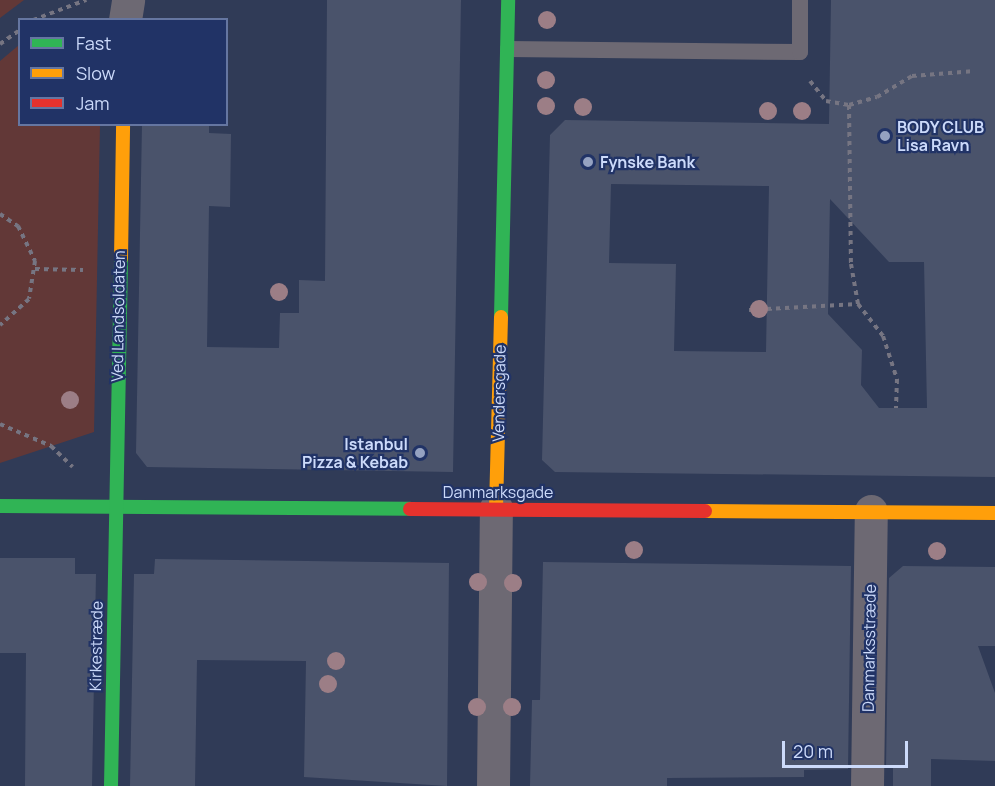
<!DOCTYPE html>
<meta charset="utf-8">
<style>
body{margin:0}
#map{position:relative;width:995px;height:786px;overflow:hidden;background:#303b57;font-family:Manrope,sans-serif}
div>[style]{position:absolute}
[style*='--x']{left:calc(var(--x)*1px);top:calc(var(--y)*1px);width:calc(var(--w)*1px);rotate:calc(var(--a)*1deg)}
.green>*{inset:0;background:#623837}
.building>*{inset:0;background:#4a536b}
.path>*{height:4px;margin-top:-2px;transform-origin:0;background:repeating-linear-gradient(90deg,#767582 0 4.5px,transparent 0 9px)}
.lane>*{height:16px;margin:-8px;padding:0 8px;transform-origin:8px;border-radius:8px;background:#6d6973}
.street>*{height:33px;margin:-16.5px;padding:0 16.5px;transform-origin:16.5px;border-radius:16.5px;background:#6d6973}
.fast>*{height:14px;margin:-7px;padding:0 7px;transform-origin:7px;border-radius:7px;background:#30b455}
.slow>*{height:14px;margin:-7px;padding:0 7px;transform-origin:7px;border-radius:7px;background:#ff9f0a}
.jam>*{height:14px;margin:-7px;padding:0 7px;transform-origin:7px;border-radius:7px;background:#e5322d}
.trees>*{width:18px;height:18px;margin:-9px;border-radius:50%;background:#9c7e86}
.dots>*{width:16px;height:16px;translate:-50% -50%;box-sizing:border-box;border:3px solid #213366;border-radius:50%}
span{translate:-50% -50%;white-space:nowrap;text-align:center;line-height:1.15;-webkit-text-stroke:4.5px #213366;paint-order:stroke}
.poi-label{font-size:16px;color:#ccdafa;font-weight:700}
.left{translate:0 -50%;text-align:left}
.right{translate:-100% -50%;text-align:right}
.street-label{font-size:16px;color:#ccdafa}
.legend{position:absolute;left:18px;top:18px;width:210px;height:108px;box-sizing:border-box;background:#213366;border:2px solid #6576a1;margin:0;padding:8px 10px;list-style:none;font-size:18px;color:#ccdafa}
.legend li{display:flex;align-items:center;gap:12px;height:30px}
.legend b{width:30px;border:2px solid #6576a1}
.scale{position:absolute;left:782px;top:741px;width:126px;height:27px;box-sizing:border-box;border:3px solid #ccdafa;border-top:0;padding-left:8px;font-size:18px;line-height:21px;white-space:nowrap;color:#ccdafa;-webkit-text-stroke:4px #213366;paint-order:stroke}
</style>
<div id="map">
<div class="green">
<div style="clip-path:polygon(0 0,24px 0,0 18px)"></div>
<div style="clip-path:polygon(19px 45px,20px 124px,100px 125px,94px 432px,0 463px,0 61px)"></div>
</div>
<div class="building">
<div style="clip-path:polygon(327px 0,461px 0,453px 472px,147px 467px,136px 453px,142px 124px,209px 124px,209px 133px,231px 134px,230px 207px,209px 206px,207px 347px,279px 348px,280px 313px,299px 313px,299px 280px,325px 281px)"></div>
<div style="clip-path:polygon(evenodd,831px 0,995px 0,995px 477px,555px 472px,542px 460px,550px 135px,565px 120px,829px 124px,831px 0,611px 184px,769px 186px,766px 352px,674px 351px,676px 264px,609px 263px,611px 184px,831px 0,830px 199px,889px 262px,924px 262px,927px 408px,879px 408px,861px 385px,862px 350px,828px 314px,830px 199px)"></div>
<div style="clip-path:polygon(0 558px,75px 558px,75px 574px,96px 574px,92px 786px,25px 786px,26px 653px,0 653px)"></div>
<div style="clip-path:polygon(155px 559px,449px 563px,447px 786px,304px 777px,306px 661px,197px 660px,195px 786px,130px 786px,134px 574px,154px 574px)"></div>
<div style="clip-path:polygon(543px 562px,851px 566px,848px 769px,804px 770px,804px 777px,667px 778px,667px 786px,530px 786px,532px 700px,540px 700px)"></div>
<div style="clip-path:polygon(903px 566px,995px 567px,995px 646px,978px 646px,995px 693px,995px 761px,931px 759px,931px 786px,893px 786px,893px 768px,886px 768px,889px 578px)"></div>
</div>
<div class="path">
<div style="--x:33;--y:20;--w:57;--a:-20.7"></div>
<div style="--x:0;--y:44;--w:24;--a:-35"></div>
<div style="--x:810;--y:81;--w:26;--a:51"></div>
<div style="--x:826;--y:101;--w:23;--a:10"></div>
<div style="--x:849;--y:105;--w:29;--a:-16"></div>
<div style="--x:877;--y:97;--w:41;--a:-31"></div>
<div style="--x:912;--y:76;--w:63;--a:-4.5"></div>
<div style="--x:849;--y:105;--w:159;--a:89.3"></div>
<div style="--x:851;--y:264;--w:41;--a:80.1"></div>
<div style="--x:858;--y:304;--w:41;--a:52"></div>
<div style="--x:883;--y:336;--w:45;--a:72"></div>
<div style="--x:897;--y:379;--w:29;--a:92"></div>
<div style="--x:0;--y:214;--w:22;--a:34"></div>
<div style="--x:18;--y:226;--w:39;--a:64"></div>
<div style="--x:35;--y:261;--w:38;--a:99"></div>
<div style="--x:29;--y:299;--w:39;--a:138"></div>
<div style="--x:35;--y:269;--w:48;--a:1.2"></div>
<div style="--x:749;--y:310;--w:109;--a:-3.2"></div>
<div style="--x:0;--y:424;--w:56;--a:23.3"></div>
<div style="--x:51;--y:446;--w:30;--a:44"></div>
</div>
<div class="lane">
<div style="--x:508;--y:49;--w:292;--a:0.6"></div>
<div style="--x:800;--y:52;--w:52;--a:-90"></div>
</div>
<div class="street">
<div style="--x:125;--y:20;--w:20;--a:-81"></div>
<div style="--x:493;--y:786;--w:278;--a:-89.4"></div>
<div style="--x:867;--y:786;--w:275;--a:-89.2"></div>
</div>
<div class="fast">
<div style="--x:501;--y:317;--w:317;--a:-88.7"></div>
<div style="--x:0;--y:506;--w:410;--a:0.4"></div>
<div style="--x:111;--y:786;--w:528;--a:-88.91"></div>
</div>
<div class="slow">
<div style="--x:121;--y:258;--w:134;--a:-89.1"></div>
<div style="--x:496;--y:508;--w:191;--a:-88.5"></div>
<div style="--x:705;--y:511;--w:290;--a:0.4"></div>
</div>
<div class="jam">
<div style="--x:410;--y:509;--w:295;--a:0.4"></div>
</div>
<div class="trees">
<div style="left:547px;top:20px"></div>
<div style="left:546px;top:80px"></div>
<div style="left:546px;top:106px"></div>
<div style="left:583px;top:107px"></div>
<div style="left:768px;top:111px"></div>
<div style="left:802px;top:111px"></div>
<div style="left:279px;top:292px"></div>
<div style="left:759px;top:309px"></div>
<div style="left:70px;top:400px"></div>
<div style="left:634px;top:550px"></div>
<div style="left:937px;top:551px"></div>
<div style="left:478px;top:582px"></div>
<div style="left:513px;top:583px"></div>
<div style="left:336px;top:661px"></div>
<div style="left:328px;top:684px"></div>
<div style="left:477px;top:707px"></div>
<div style="left:512px;top:707px"></div>
</div>
<div class="dots">
<div style="left:885px;top:136px;background:#95a2c1"></div>
<div style="left:588px;top:162px;background:#95a2c1"></div>
<div style="left:420px;top:453px;background:#95a2c1"></div>
</div>
<div class="poi-label">
<span class="left" style="left:897px;top:136px">BODY CLUB<br>Lisa Ravn</span>
<span class="left" style="left:600px;top:162px">Fynske Bank</span>
<span class="right" style="left:408px;top:453px">Istanbul<br>Pizza &amp; Kebab</span>
</div>
<div class="street-label">
<span style="left:118px;top:316px;rotate:-89deg">Ved Landsoldaten</span>
<span style="left:499px;top:393px;rotate:-89deg">Vendersgade</span>
<span style="left:498px;top:492px">Danmarksgade</span>
<span style="left:96px;top:646px;rotate:-89deg">Kirkestræde</span>
<span style="left:869px;top:648px;rotate:-89deg">Danmarksstræde</span>
</div>
<ul class="legend">
<li><b style="height:8px;background:#30b455"></b>Fast</li>
<li><b style="height:8px;background:#ff9f0a"></b>Slow</li>
<li><b style="height:8px;background:#e5322d"></b>Jam</li>
</ul>
<div class="scale">20 m</div>
</div>
